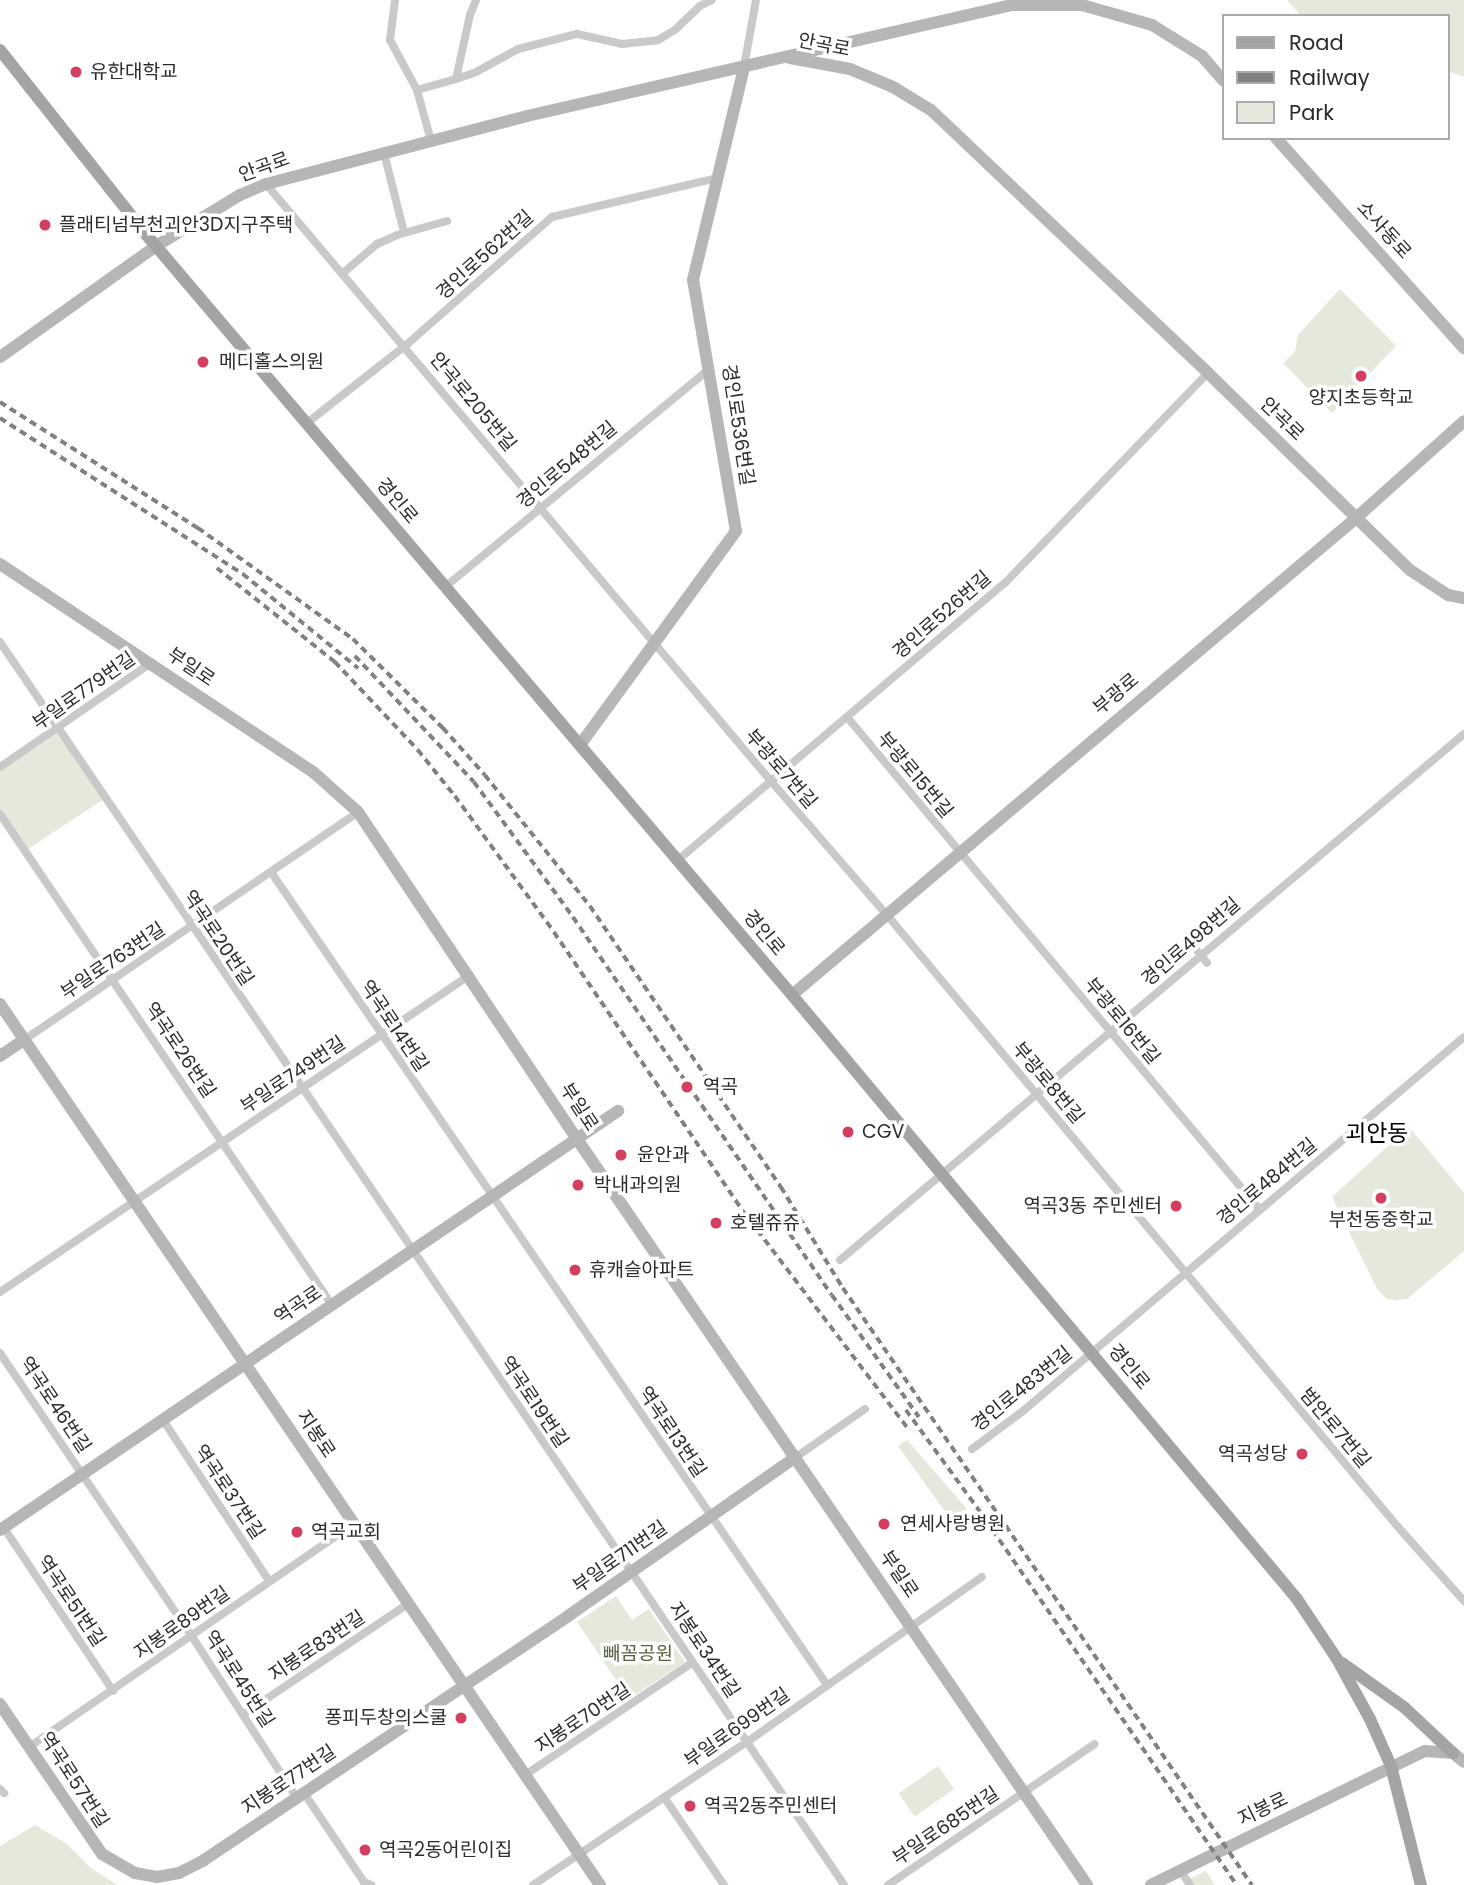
<!DOCTYPE html>
<meta charset="utf-8">
<style>
body{margin:0}
#map{position:relative;width:1464px;height:1885px;overflow:hidden;background:#fff;font-family:Poppins,"Noto Sans KR",sans-serif}
div>[style]{position:absolute}
[style*='--x']{left:calc(var(--x)*1px);top:calc(var(--y)*1px);width:calc(var(--w)*1px);rotate:calc(var(--a)*1deg)}
.green>*{inset:0;background:#e4e9db;transform-origin:0 0}
.street>*{height:8px;margin:-4px;padding:0 4px;transform-origin:4px;border-radius:4px;background:#c9c9c9}
.secondary>*{height:12px;margin:-6px;padding:0 6px;transform-origin:6px;border-radius:6px;background:#b6b6b6}
.primary>*{height:12px;margin:-6px;padding:0 6px;transform-origin:6px;border-radius:6px;background:#a4a4a4}
.rail>*{height:3.5px;margin-top:-1.75px;transform-origin:0;background:repeating-linear-gradient(90deg,#818181 0 7px,transparent 0 12px)}
.dots>*{width:19px;height:19px;translate:-50% -50%;box-sizing:border-box;border:4px solid #fff;border-radius:50%}
span{translate:-50% -50%;white-space:nowrap;text-align:center;line-height:1.15;-webkit-text-stroke:7px #fff;paint-order:stroke}
.street-label{font-size:19px;color:#2c2c2c}
.poi-label{font-size:19px;color:#2c2c2c}
.left{translate:0 -50%;text-align:left}
.right{translate:-100% -50%;text-align:right}
.park-label{font-size:19px;color:#55633e}
.quarter-label{font-size:23px;color:#000}
.legend{position:absolute;left:1222px;top:14px;width:228px;height:126px;box-sizing:border-box;background:#fff;border:2px solid #ababab;margin:0;padding:9px 12px;list-style:none;font-size:21px;color:#2c2c2c}
.legend li{display:flex;align-items:center;gap:14px;height:35px}
.legend b{width:35px;border:2px solid #ababab}
</style>
<div id="map">
<div class="green">
<div style="clip-path:polygon(1287px 0,1464px 0,1464px 77px,1448px 71px,1448px 16px,1301px 16px)"></div>
<div style="clip-path:polygon(1340px 289px,1396px 346px,1332px 413px,1283px 363px,1295px 352px,1298px 335px)"></div>
<div style="clip-path:polygon(60px 727px,107px 797px,25px 851px,0 814px,0 767px)"></div>
<div style="clip-path:polygon(1409px 1127px,1464px 1193px,1464px 1251px,1407px 1299px,1396px 1300px,1387px 1299px,1377px 1289px,1332px 1197px)"></div>
<div style="clip-path:polygon(907px 1440px,967px 1509px,951px 1520px,898px 1446px)"></div>
<div style="clip-path:polygon(616px 1596px,632px 1620px,649px 1609px,685px 1662px,629px 1699px,577px 1622px)"></div>
<div style="left:938px;top:1766px;width:28px;height:48px;rotate:55deg"></div>
<div style="clip-path:polygon(35px 1825px,67px 1844px,91px 1868px,117px 1885px,0 1885px,0 1846px)"></div>
<div style="clip-path:polygon(1206px 1871px,1215px 1885px,1190px 1885px,1187px 1880px)"></div>
</div>
<div class="street">
<div style="--x:395;--y:0;--w:40;--a:97.1"></div>
<div style="--x:390;--y:40;--w:57;--a:61.6"></div>
<div style="--x:417;--y:90;--w:53;--a:74.6"></div>
<div style="--x:744;--y:67;--w:68;--a:-79.8"></div>
<div style="--x:456;--y:79;--w:21;--a:-19"></div>
<div style="--x:476;--y:72;--w:48;--a:-28.7"></div>
<div style="--x:518;--y:49;--w:61;--a:-14.3"></div>
<div style="--x:577;--y:34;--w:46;--a:12.5"></div>
<div style="--x:622;--y:44;--w:36;--a:-6"></div>
<div style="--x:658;--y:40;--w:21;--a:-31"></div>
<div style="--x:676;--y:29;--w:33;--a:-44"></div>
<div style="--x:700;--y:6;--w:13;--a:-27"></div>
<div style="--x:417;--y:90;--w:41;--a:-15.8"></div>
<div style="--x:456;--y:79;--w:66;--a:-77.7"></div>
<div style="--x:470;--y:15;--w:16;--a:-68"></div>
<div style="--x:384;--y:153;--w:81;--a:75.8"></div>
<div style="--x:266;--y:184;--w:781;--a:49.78"></div>
<div style="--x:770;--y:780;--w:179;--a:49.1"></div>
<div style="--x:887;--y:915;--w:797;--a:50.14"></div>
<div style="--x:1398;--y:1527;--w:99;--a:48.3"></div>
<div style="--x:343;--y:273;--w:45;--a:-40.5"></div>
<div style="--x:377;--y:244;--w:22;--a:-24"></div>
<div style="--x:397;--y:235;--w:52;--a:-15.6"></div>
<div style="--x:307;--y:423;--w:125;--a:-38.2"></div>
<div style="--x:405;--y:346;--w:196;--a:-41.3"></div>
<div style="--x:552;--y:217;--w:170;--a:-13.3"></div>
<div style="--x:445;--y:587;--w:342;--a:-39.5"></div>
<div style="--x:0;--y:642;--w:1502;--a:55.82"></div>
<div style="--x:847;--y:717;--w:643;--a:50.05"></div>
<div style="--x:0;--y:767;--w:183;--a:-34.6"></div>
<div style="--x:0;--y:814;--w:593;--a:55.93"></div>
<div style="--x:678;--y:860;--w:429;--a:-40.3"></div>
<div style="--x:1005;--y:583;--w:292;--a:-46"></div>
<div style="--x:271;--y:872;--w:985;--a:55.63"></div>
<div style="--x:1195;--y:948;--w:19;--a:51"></div>
<div style="--x:24;--y:1040;--w:404;--a:-34.3"></div>
<div style="--x:840;--y:1260;--w:816;--a:-40.13"></div>
<div style="--x:0;--y:1292;--w:567;--a:-34"></div>
<div style="--x:0;--y:1353;--w:341;--a:55.9"></div>
<div style="--x:191;--y:1635;--w:194;--a:57"></div>
<div style="--x:163;--y:1420;--w:193;--a:56.6"></div>
<div style="--x:972;--y:1449;--w:64;--a:-36.7"></div>
<div style="--x:1023;--y:1411;--w:578;--a:-40.3"></div>
<div style="--x:796;--y:1457;--w:84;--a:-34.8"></div>
<div style="--x:4;--y:1528;--w:196;--a:56.2"></div>
<div style="--x:244;--y:1714;--w:197;--a:-33.9"></div>
<div style="--x:29;--y:1747;--w:394;--a:-34.5"></div>
<div style="--x:525;--y:1775;--w:202;--a:-33.9"></div>
<div style="--x:0;--y:1789;--w:6;--a:45"></div>
<div style="--x:304;--y:1793;--w:107;--a:56"></div>
<div style="--x:364;--y:1882;--w:8;--a:23"></div>
<div style="--x:664;--y:1797;--w:107;--a:55.7"></div>
<div style="--x:1180;--y:1870;--w:18;--a:56"></div>
<div style="--x:533;--y:1885;--w:257;--a:-33.8"></div>
<div style="--x:747;--y:1742;--w:287;--a:-35.1"></div>
<div style="--x:888;--y:1885;--w:250;--a:-34.3"></div>
</div>
<div class="secondary">
<div style="--x:790;--y:58;--w:61;--a:10.4"></div>
<div style="--x:850;--y:69;--w:47;--a:22.7"></div>
<div style="--x:893;--y:87;--w:44;--a:31.2"></div>
<div style="--x:931;--y:110;--w:382;--a:43.5"></div>
<div style="--x:1208;--y:373;--w:282;--a:44.3"></div>
<div style="--x:1410;--y:570;--w:45;--a:33.3"></div>
<div style="--x:1448;--y:595;--w:16;--a:11"></div>
<div style="--x:1276;--y:138;--w:282;--a:48.2"></div>
<div style="--x:0;--y:357;--w:191;--a:-35.4"></div>
<div style="--x:156;--y:246;--w:98;--a:-31.3"></div>
<div style="--x:240;--y:195;--w:28;--a:-23"></div>
<div style="--x:266;--y:184;--w:270;--a:-14.6"></div>
<div style="--x:527;--y:116;--w:499;--a:-12.9"></div>
<div style="--x:1013;--y:5;--w:69;--a:0"></div>
<div style="--x:1082;--y:5;--w:73;--a:15.9"></div>
<div style="--x:1152;--y:25;--w:59;--a:31.8"></div>
<div style="--x:1202;--y:56;--w:33;--a:49"></div>
<div style="--x:0;--y:564;--w:374;--a:33.6"></div>
<div style="--x:312;--y:771;--w:62;--a:41.7"></div>
<div style="--x:358;--y:812;--w:394;--a:56.2"></div>
<div style="--x:577;--y:1139;--w:904;--a:55.64"></div>
<div style="--x:580;--y:745;--w:265;--a:-53.9"></div>
<div style="--x:736;--y:531;--w:255;--a:-99.7"></div>
<div style="--x:693;--y:280;--w:219;--a:-76.5"></div>
<div style="--x:792;--y:995;--w:739;--a:-40.22"></div>
<div style="--x:1356;--y:518;--w:145;--a:-41.9"></div>
<div style="--x:0;--y:1004;--w:1066;--a:55.74"></div>
<div style="--x:0;--y:1056;--w:29;--a:-34"></div>
<div style="--x:0;--y:1530;--w:747;--a:-34.14"></div>
<div style="--x:0;--y:1704;--w:181;--a:55.8"></div>
<div style="--x:102;--y:1854;--w:38;--a:30"></div>
<div style="--x:135;--y:1873;--w:22;--a:10"></div>
<div style="--x:157;--y:1877;--w:22;--a:-10"></div>
<div style="--x:179;--y:1873;--w:28;--a:-27"></div>
<div style="--x:204;--y:1860;--w:438;--a:-33.8"></div>
<div style="--x:568;--y:1616;--w:278;--a:-34.9"></div>
<div style="--x:1151;--y:1885;--w:305;--a:-26.1"></div>
<div style="--x:1425;--y:1751;--w:28;--a:4"></div>
<div style="--x:1453;--y:1753;--w:14;--a:39"></div>
</div>
<div class="primary">
<div style="--x:0;--y:50;--w:232;--a:51.6"></div>
<div style="--x:144;--y:232;--w:1001;--a:49.66"></div>
<div style="--x:792;--y:995;--w:787;--a:50.1"></div>
<div style="--x:1297;--y:1599;--w:72;--a:56.3"></div>
<div style="--x:1337;--y:1659;--w:68;--a:61.2"></div>
<div style="--x:1370;--y:1719;--w:51;--a:65.9"></div>
<div style="--x:1391;--y:1766;--w:123;--a:75.9"></div>
<div style="--x:1342;--y:1663;--w:77;--a:35.5"></div>
<div style="--x:1405;--y:1708;--w:66;--a:43.2"></div>
</div>
<div class="rail">
<div style="--x:0;--y:402;--w:235;--a:32.5"></div>
<div style="--x:198;--y:528;--w:191;--a:35.6"></div>
<div style="--x:353;--y:639;--w:127;--a:44.7"></div>
<div style="--x:443;--y:728;--w:63;--a:48.2"></div>
<div style="--x:485;--y:775;--w:168;--a:51.3"></div>
<div style="--x:590;--y:906;--w:340;--a:55.8"></div>
<div style="--x:781;--y:1187;--w:119;--a:58.5"></div>
<div style="--x:843;--y:1288;--w:724;--a:55.59"></div>
<div style="--x:0;--y:418;--w:289;--a:32.7"></div>
<div style="--x:243;--y:574;--w:149;--a:39.3"></div>
<div style="--x:217;--y:568;--w:151;--a:38.5"></div>
<div style="--x:335;--y:662;--w:121;--a:46.7"></div>
<div style="--x:418;--y:750;--w:59;--a:51.2"></div>
<div style="--x:455;--y:796;--w:168;--a:53.9"></div>
<div style="--x:554;--y:932;--w:337;--a:55.9"></div>
<div style="--x:743;--y:1211;--w:273;--a:52.8"></div>
<div style="--x:355;--y:656;--w:173;--a:46.6"></div>
<div style="--x:474;--y:782;--w:167;--a:53.7"></div>
<div style="--x:573;--y:917;--w:458;--a:55.6"></div>
<div style="--x:832;--y:1295;--w:150;--a:54.5"></div>
<div style="--x:906;--y:1410;--w:124;--a:53.9"></div>
<div style="--x:979;--y:1510;--w:455;--a:55.5"></div>
</div>
<div class="dots">
<div style="left:76px;top:72px;background:#d43e5f"></div>
<div style="left:45px;top:225px;background:#d43e5f"></div>
<div style="left:203px;top:362px;background:#d43e5f"></div>
<div style="left:1361px;top:376px;background:#d43e5f"></div>
<div style="left:687px;top:1087px;background:#d43e5f"></div>
<div style="left:848px;top:1132px;background:#d43e5f"></div>
<div style="left:621px;top:1155px;background:#d43e5f"></div>
<div style="left:578px;top:1185px;background:#d43e5f"></div>
<div style="left:1381px;top:1198px;background:#d43e5f"></div>
<div style="left:1176px;top:1206px;background:#d43e5f"></div>
<div style="left:716px;top:1223px;background:#d43e5f"></div>
<div style="left:575px;top:1270px;background:#d43e5f"></div>
<div style="left:1302px;top:1454px;background:#d43e5f"></div>
<div style="left:884px;top:1524px;background:#d43e5f"></div>
<div style="left:297px;top:1532px;background:#d43e5f"></div>
<div style="left:461px;top:1718px;background:#d43e5f"></div>
<div style="left:690px;top:1806px;background:#d43e5f"></div>
<div style="left:365px;top:1850px;background:#d43e5f"></div>
</div>
<div class="street-label">
<span style="left:824px;top:45px;rotate:11deg">안곡로</span>
<span style="left:264px;top:167px;rotate:-20deg">안곡로</span>
<span style="left:1384px;top:230px;rotate:48deg">소사동로</span>
<span style="left:485px;top:255px;rotate:-42deg">경인로562번길</span>
<span style="left:473px;top:402px;rotate:50deg">안곡로205번길</span>
<span style="left:1282px;top:419px;rotate:44deg">안곡로</span>
<span style="left:738px;top:425px;rotate:81deg">경인로536번길</span>
<span style="left:567px;top:465px;rotate:-40deg">경인로548번길</span>
<span style="left:397px;top:501px;rotate:50deg">경인로</span>
<span style="left:942px;top:615px;rotate:-41deg">경인로526번길</span>
<span style="left:191px;top:667px;rotate:34deg">부일로</span>
<span style="left:84px;top:691px;rotate:-35deg">부일로779번길</span>
<span style="left:1116px;top:694px;rotate:-40deg">부광로</span>
<span style="left:781px;top:769px;rotate:49deg">부광로7번길</span>
<span style="left:915px;top:775px;rotate:50deg">부광로15번길</span>
<span style="left:764px;top:933px;rotate:50deg">경인로</span>
<span style="left:218px;top:938px;rotate:56deg">역곡로20번길</span>
<span style="left:1191px;top:942px;rotate:-41deg">경인로498번길</span>
<span style="left:113px;top:961px;rotate:-34deg">부일로763번길</span>
<span style="left:1122px;top:1021px;rotate:50deg">부광로16번길</span>
<span style="left:394px;top:1026px;rotate:56deg">역곡로14번길</span>
<span style="left:180px;top:1050px;rotate:56deg">역곡로26번길</span>
<span style="left:293px;top:1075px;rotate:-34deg">부일로749번길</span>
<span style="left:1048px;top:1083px;rotate:50deg">부광로8번길</span>
<span style="left:579px;top:1107px;rotate:57deg">부일로</span>
<span style="left:1267px;top:1182px;rotate:-40deg">경인로484번길</span>
<span style="left:298px;top:1305px;rotate:-34deg">역곡로</span>
<span style="left:1129px;top:1367px;rotate:50deg">경인로</span>
<span style="left:1022px;top:1389px;rotate:-39deg">경인로483번길</span>
<span style="left:534px;top:1402px;rotate:56deg">역곡로19번길</span>
<span style="left:55px;top:1405px;rotate:56deg">역곡로46번길</span>
<span style="left:1335px;top:1428px;rotate:50deg">범안로7번길</span>
<span style="left:672px;top:1432px;rotate:56deg">역곡로13번길</span>
<span style="left:316px;top:1434px;rotate:56deg">지봉로</span>
<span style="left:229px;top:1492px;rotate:56deg">역곡로37번길</span>
<span style="left:620px;top:1557px;rotate:-35deg">부일로711번길</span>
<span style="left:899px;top:1574px;rotate:56deg">부일로</span>
<span style="left:71px;top:1601px;rotate:56deg">역곡로51번길</span>
<span style="left:182px;top:1623px;rotate:-35deg">지봉로89번길</span>
<span style="left:317px;top:1646px;rotate:-34deg">지봉로83번길</span>
<span style="left:704px;top:1650px;rotate:56deg">지봉로34번길</span>
<span style="left:239px;top:1679px;rotate:57deg">역곡로45번길</span>
<span style="left:583px;top:1718px;rotate:-34deg">지봉로70번길</span>
<span style="left:737px;top:1728px;rotate:-35deg">부일로699번길</span>
<span style="left:74px;top:1780px;rotate:57deg">역곡로57번길</span>
<span style="left:289px;top:1780px;rotate:-34deg">지봉로77번길</span>
<span style="left:1263px;top:1809px;rotate:-26deg">지봉로</span>
<span style="left:946px;top:1826px;rotate:-34deg">부일로685번길</span>
</div>
<div class="poi-label">
<span class="left" style="left:90px;top:72px">유한대학교</span>
<span class="left" style="left:59px;top:225px">플래티넘부천괴안3D지구주택</span>
<span class="left" style="left:219px;top:362px">메디홀스의원</span>
<span style="left:1361px;top:398px">양지초등학교</span>
<span class="left" style="left:703px;top:1087px">역곡</span>
<span class="left" style="left:862px;top:1132px">CGV</span>
<span class="left" style="left:637px;top:1155px">윤안과</span>
<span class="left" style="left:594px;top:1185px">박내과의원</span>
<span class="right" style="left:1162px;top:1206px">역곡3동 주민센터</span>
<span style="left:1381px;top:1220px">부천동중학교</span>
<span class="left" style="left:730px;top:1223px">호텔쥬쥬</span>
<span class="left" style="left:589px;top:1270px">휴캐슬아파트</span>
<span class="right" style="left:1288px;top:1454px">역곡성당</span>
<span class="left" style="left:900px;top:1524px">연세사랑병원</span>
<span class="left" style="left:311px;top:1532px">역곡교회</span>
<span class="right" style="left:447px;top:1718px">퐁피두창의스쿨</span>
<span class="left" style="left:704px;top:1806px">역곡2동주민센터</span>
<span class="left" style="left:379px;top:1850px">역곡2동어린이집</span>
</div>
<div class="park-label">
<span style="left:638px;top:1654px">빼꼼공원</span>
</div>
<div class="quarter-label">
<span style="left:1377px;top:1133px">괴안동</span>
</div>
<ul class="legend">
<li><b style="height:9px;background:#a4a4a4"></b>Road</li>
<li><b style="height:9px;background:#818181"></b>Railway</li>
<li><b style="height:19px;background:#e4e9db"></b>Park</li>
</ul>
</div>
